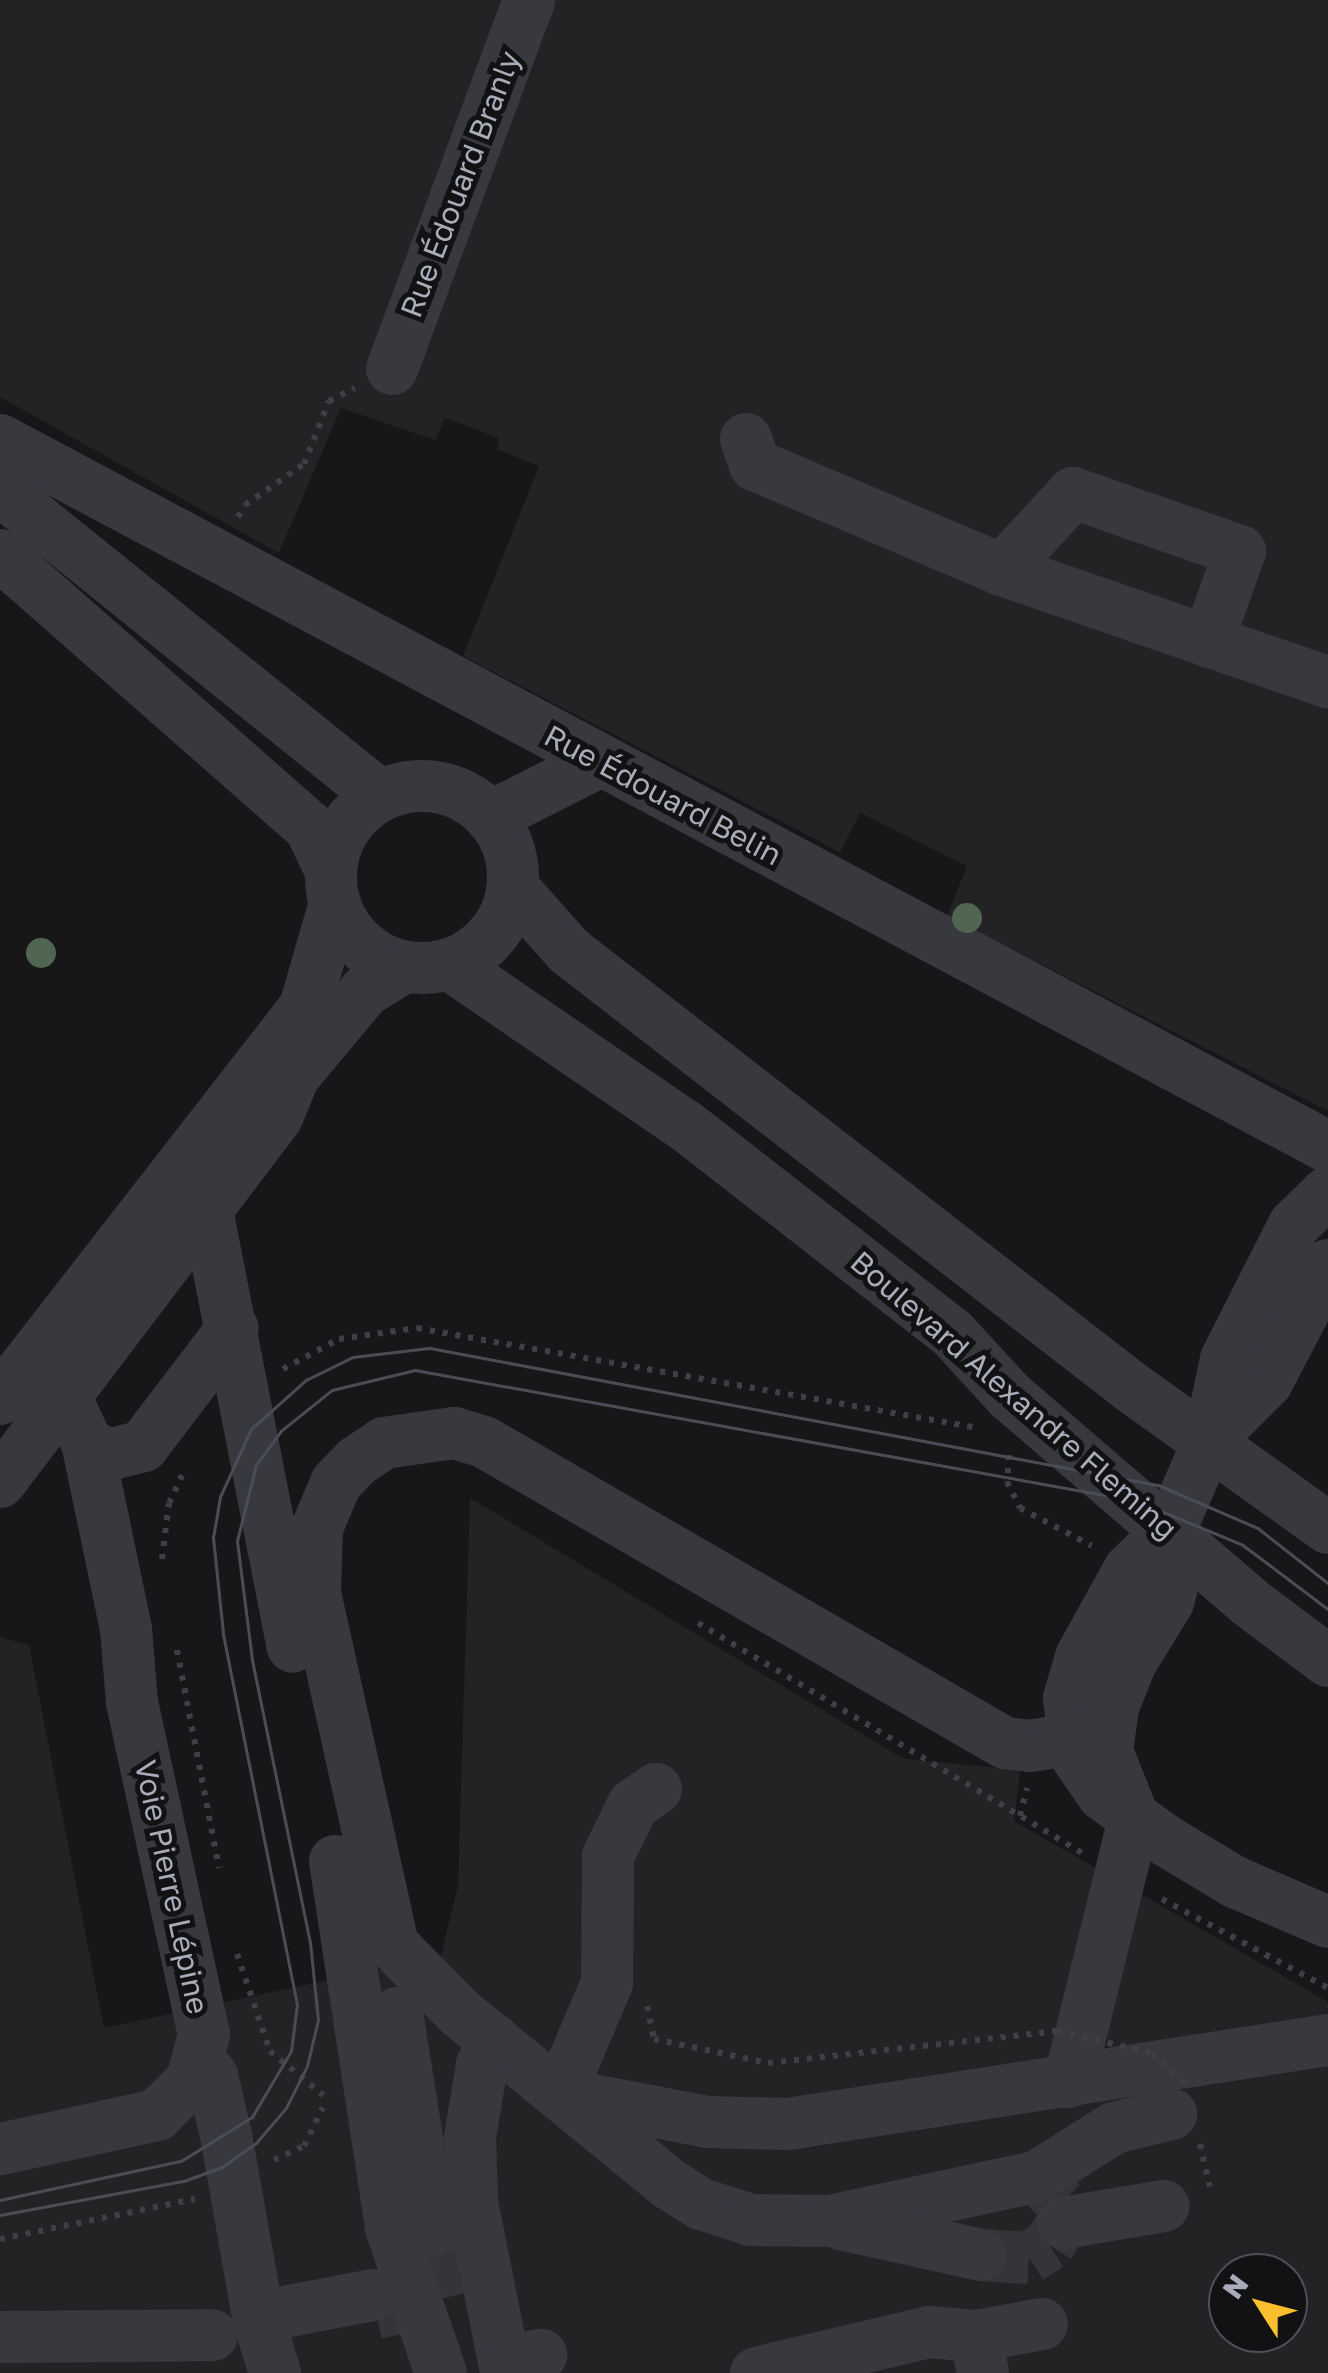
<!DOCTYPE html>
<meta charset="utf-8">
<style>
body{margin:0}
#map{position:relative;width:1328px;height:2373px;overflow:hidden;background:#171719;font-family:"Golos Text",sans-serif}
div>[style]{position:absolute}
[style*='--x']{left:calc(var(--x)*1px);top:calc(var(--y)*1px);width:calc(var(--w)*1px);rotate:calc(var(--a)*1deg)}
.built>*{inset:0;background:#232326}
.minor-tunnel>*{height:52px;margin-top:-26px;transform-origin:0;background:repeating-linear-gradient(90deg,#343539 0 52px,transparent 0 78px)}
.path>*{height:6px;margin-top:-3px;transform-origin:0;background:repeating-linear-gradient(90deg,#3e4046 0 5px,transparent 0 13px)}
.minor>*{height:52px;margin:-26px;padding:0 26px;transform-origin:26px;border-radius:26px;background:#38393f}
.minor>.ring{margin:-26px;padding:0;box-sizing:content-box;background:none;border:52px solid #38393f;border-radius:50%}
.tram>*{height:2.5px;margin:-1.25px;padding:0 1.25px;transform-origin:1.25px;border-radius:1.25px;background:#4b4d54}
.path-bridge>*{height:6px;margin-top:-3px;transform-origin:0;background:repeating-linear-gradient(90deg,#3e4046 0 5px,transparent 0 13px)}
.trees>*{width:30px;height:30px;margin:-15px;border-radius:50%;background:#506653}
span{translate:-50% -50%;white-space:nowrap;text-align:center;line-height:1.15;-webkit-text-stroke:10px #121214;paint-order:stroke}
.street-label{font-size:30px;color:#a9adba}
.north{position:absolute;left:1208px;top:2253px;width:100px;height:100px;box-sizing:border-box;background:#121214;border:2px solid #4e5056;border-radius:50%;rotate:306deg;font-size:28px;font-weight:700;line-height:40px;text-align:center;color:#a9adba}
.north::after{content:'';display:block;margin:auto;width:35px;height:45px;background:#fbbf2e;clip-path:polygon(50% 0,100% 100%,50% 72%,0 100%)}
</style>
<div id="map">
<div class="built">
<div style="clip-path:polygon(0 0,1328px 0,1328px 1111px,947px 916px,967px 866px,860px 813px,840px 852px,463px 656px,539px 466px,497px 449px,499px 438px,445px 418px,435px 440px,341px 408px,279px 553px,0 397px)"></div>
<div style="clip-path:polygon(evenodd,470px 1498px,904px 1759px,1020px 1770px,1014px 1821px,1328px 2002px,1328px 2373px,0 2373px,0 1637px,29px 1645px,104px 2028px,441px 1956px,458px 1886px,470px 1498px,1228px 2273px,1288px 2273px,1288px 2333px,1228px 2333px,1228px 2273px)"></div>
</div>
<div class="minor-tunnel">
<div style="--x:981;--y:2255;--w:48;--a:3.6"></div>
<div style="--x:1029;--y:2258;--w:24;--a:-33"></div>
<div style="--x:1049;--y:2245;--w:26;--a:-58"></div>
<div style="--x:1063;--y:2223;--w:20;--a:-93"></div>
<div style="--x:1062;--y:2203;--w:37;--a:-135"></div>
<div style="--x:376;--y:2313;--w:75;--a:-12.4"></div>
<div style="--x:449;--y:2297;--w:68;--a:-104.4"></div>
</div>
<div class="path">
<div style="--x:238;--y:517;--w:14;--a:-60"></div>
<div style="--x:245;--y:505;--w:72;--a:-34.8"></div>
<div style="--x:304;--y:464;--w:68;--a:-68.4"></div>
<div style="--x:329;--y:401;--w:29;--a:-27"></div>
<div style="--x:283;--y:1369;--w:64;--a:-28.2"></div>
<div style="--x:339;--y:1339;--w:79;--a:-8"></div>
<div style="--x:417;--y:1328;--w:570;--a:10.11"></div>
<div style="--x:1009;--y:1455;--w:27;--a:94"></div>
<div style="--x:1007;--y:1482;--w:29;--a:63"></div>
<div style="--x:1020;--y:1508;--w:81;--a:27.8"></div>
<div style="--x:162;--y:1559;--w:56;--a:-82.9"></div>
<div style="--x:169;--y:1503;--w:31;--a:-65"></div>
<div style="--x:698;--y:1623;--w:448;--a:30.9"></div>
<div style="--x:177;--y:1650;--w:222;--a:79.1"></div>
<div style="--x:1020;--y:1816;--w:29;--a:-76"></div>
<div style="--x:1162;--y:1899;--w:188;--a:28.2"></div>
<div style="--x:237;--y:1954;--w:102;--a:71.2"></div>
<div style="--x:270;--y:2051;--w:69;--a:39.7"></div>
<div style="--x:647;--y:2006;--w:34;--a:78"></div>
<div style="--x:1200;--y:2144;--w:44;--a:76.9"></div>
<div style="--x:274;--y:2160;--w:33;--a:-25"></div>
<div style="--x:304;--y:2146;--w:43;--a:-64"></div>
<div style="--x:0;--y:2239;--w:199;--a:-11.6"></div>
</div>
<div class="minor">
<div style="--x:392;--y:369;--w:394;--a:-69.6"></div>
<div style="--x:746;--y:439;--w:28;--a:71"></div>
<div style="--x:755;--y:465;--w:268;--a:23"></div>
<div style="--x:1002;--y:570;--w:345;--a:19"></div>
<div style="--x:0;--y:440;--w:1504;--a:28.03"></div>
<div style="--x:0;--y:490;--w:488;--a:38.8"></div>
<div style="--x:0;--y:555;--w:412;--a:41.3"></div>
<div style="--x:310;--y:827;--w:49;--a:64.5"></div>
<div style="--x:1002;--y:570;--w:105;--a:-47.3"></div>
<div style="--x:1073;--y:493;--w:177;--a:19.2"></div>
<div style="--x:1240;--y:551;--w:96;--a:109.6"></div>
<div class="ring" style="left:331px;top:786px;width:130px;height:130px"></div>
<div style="--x:490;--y:817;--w:122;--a:-26.8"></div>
<div style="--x:513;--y:888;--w:84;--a:48.4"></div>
<div style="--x:569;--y:951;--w:711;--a:37.8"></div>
<div style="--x:1131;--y:1387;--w:242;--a:35.6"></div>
<div style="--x:449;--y:964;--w:287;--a:34.4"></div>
<div style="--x:686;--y:1126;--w:337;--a:37.9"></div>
<div style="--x:952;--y:1333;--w:86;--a:47.4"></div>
<div style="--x:1010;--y:1396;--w:314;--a:40.7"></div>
<div style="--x:1248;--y:1601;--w:100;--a:36.9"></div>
<div style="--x:240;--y:1093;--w:80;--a:110.5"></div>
<div style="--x:212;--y:1168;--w:42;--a:96.8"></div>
<div style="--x:207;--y:1210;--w:445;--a:78.9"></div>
<div style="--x:0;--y:1399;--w:497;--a:-52.1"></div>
<div style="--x:305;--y:1007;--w:108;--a:-73.9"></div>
<div style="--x:1209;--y:1440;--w:82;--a:-45"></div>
<div style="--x:1267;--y:1382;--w:132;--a:-62.5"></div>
<div style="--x:87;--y:1443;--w:24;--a:30"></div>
<div style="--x:108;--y:1455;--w:36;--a:-14"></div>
<div style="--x:143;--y:1446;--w:148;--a:-52.7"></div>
<div style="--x:0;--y:1482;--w:458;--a:-52.8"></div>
<div style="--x:277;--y:1117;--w:44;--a:-67.5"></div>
<div style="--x:294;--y:1076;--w:111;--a:-50.1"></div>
<div style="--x:365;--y:991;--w:46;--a:-31.6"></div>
<div style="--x:1170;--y:1530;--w:57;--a:135.7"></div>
<div style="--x:1129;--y:1570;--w:99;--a:118.9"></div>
<div style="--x:1081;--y:1657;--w:43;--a:106.3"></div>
<div style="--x:1069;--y:1698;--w:58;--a:83.1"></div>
<div style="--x:1076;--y:1756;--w:47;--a:55.3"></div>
<div style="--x:1103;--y:1795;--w:77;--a:36"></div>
<div style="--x:1165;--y:1840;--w:82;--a:31"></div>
<div style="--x:1235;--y:1882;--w:101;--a:23.3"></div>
<div style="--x:1107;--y:1733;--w:78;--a:170.4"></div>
<div style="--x:1030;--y:1746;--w:25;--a:-173"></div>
<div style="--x:1005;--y:1743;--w:602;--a:-149.98"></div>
<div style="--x:484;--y:1442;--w:31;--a:-163"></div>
<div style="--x:454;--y:1433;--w:71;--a:171.9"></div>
<div style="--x:384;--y:1443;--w:32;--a:146"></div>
<div style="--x:357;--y:1461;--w:30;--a:134"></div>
<div style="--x:336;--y:1483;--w:49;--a:112.9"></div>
<div style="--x:317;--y:1528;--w:65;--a:91.8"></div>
<div style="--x:315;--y:1593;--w:361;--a:77.5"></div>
<div style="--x:393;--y:1945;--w:94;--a:45.4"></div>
<div style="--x:459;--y:2012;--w:271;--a:39.3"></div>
<div style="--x:669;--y:2184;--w:38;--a:32"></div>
<div style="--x:701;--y:2204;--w:52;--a:17.7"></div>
<div style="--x:751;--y:2220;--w:79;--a:0.7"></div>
<div style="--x:830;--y:2221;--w:211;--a:-12.1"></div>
<div style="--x:1036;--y:2177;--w:92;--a:-32.1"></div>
<div style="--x:1114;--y:2128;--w:59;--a:-13.8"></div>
<div style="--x:335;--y:1861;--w:371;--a:81.3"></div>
<div style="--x:391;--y:2228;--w:153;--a:71"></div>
<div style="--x:397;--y:2013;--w:221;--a:80.9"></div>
<div style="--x:494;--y:2040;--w:28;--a:116"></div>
<div style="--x:482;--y:2065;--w:73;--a:99.5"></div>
<div style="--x:470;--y:2137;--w:65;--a:88.2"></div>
<div style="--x:472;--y:2202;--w:163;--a:78.7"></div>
<div style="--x:504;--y:2362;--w:38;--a:-11"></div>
<div style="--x:201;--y:2061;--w:19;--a:54"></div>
<div style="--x:212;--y:2076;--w:61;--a:76.7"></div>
<div style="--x:226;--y:2135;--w:185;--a:80"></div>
<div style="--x:258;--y:2317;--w:59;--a:73.1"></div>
<div style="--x:1069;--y:2082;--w:271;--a:-76.1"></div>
<div style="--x:1134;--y:1819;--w:73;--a:-111.7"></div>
<div style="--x:1107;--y:1751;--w:44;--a:-82.2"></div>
<div style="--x:1113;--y:1707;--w:48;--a:-68.2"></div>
<div style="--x:1131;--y:1662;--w:70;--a:-58.3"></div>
<div style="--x:1168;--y:1602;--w:34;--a:-75"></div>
<div style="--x:1177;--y:1569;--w:40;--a:-100"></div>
<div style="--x:1170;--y:1530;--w:98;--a:-66.6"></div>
<div style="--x:1209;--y:1440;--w:83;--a:-78.1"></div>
<div style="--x:1226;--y:1359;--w:150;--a:-63.1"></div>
<div style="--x:1294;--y:1225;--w:47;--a:-44.1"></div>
<div style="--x:560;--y:2094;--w:121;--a:-67.1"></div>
<div style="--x:607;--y:1983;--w:127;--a:-89.5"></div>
<div style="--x:608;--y:1856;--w:57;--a:-63.9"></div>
<div style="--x:633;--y:1805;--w:28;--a:-35"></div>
<div style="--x:567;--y:2095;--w:143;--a:10.9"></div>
<div style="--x:707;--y:2122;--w:81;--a:1.4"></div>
<div style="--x:788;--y:2124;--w:546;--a:-8.84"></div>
<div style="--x:0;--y:2149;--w:161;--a:-12.2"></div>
<div style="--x:157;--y:2115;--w:49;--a:-45"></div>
<div style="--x:192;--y:2080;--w:47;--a:-75.1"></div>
<div style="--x:204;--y:2035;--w:340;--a:-102.2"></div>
<div style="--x:132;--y:1703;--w:74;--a:-94.6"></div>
<div style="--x:126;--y:1629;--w:190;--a:-101.8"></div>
<div style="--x:87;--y:1443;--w:52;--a:-115.1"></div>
<div style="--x:1063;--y:2223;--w:102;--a:-9.6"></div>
<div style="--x:841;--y:2224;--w:143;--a:12.5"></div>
<div style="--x:258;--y:2317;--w:117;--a:-10.8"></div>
<div style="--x:0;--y:2337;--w:212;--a:-0.5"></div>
<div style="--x:756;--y:2373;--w:178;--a:-13.3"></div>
<div style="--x:929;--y:2332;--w:47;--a:4.9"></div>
<div style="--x:983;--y:2373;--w:38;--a:-101"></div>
<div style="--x:976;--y:2336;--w:67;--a:-10.3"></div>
</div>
<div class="tram">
<div style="--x:0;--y:2200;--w:185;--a:-12.2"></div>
<div style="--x:181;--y:2161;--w:84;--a:-31.8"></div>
<div style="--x:252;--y:2117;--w:77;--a:-59.4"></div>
<div style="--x:291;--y:2051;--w:46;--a:-82.6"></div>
<div style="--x:297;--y:2005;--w:379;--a:-101.3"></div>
<div style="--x:223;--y:1633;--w:96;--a:-96"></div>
<div style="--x:213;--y:1538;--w:42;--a:-80.3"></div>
<div style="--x:220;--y:1497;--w:75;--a:-65.5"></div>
<div style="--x:251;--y:1429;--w:74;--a:-41.7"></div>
<div style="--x:306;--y:1380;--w:52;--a:-26.1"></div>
<div style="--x:353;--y:1357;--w:78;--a:-6.7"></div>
<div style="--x:430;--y:1348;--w:741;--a:10.66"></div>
<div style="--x:1158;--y:1485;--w:109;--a:23.3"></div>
<div style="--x:1258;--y:1528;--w:89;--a:38.2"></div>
<div style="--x:0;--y:2215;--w:187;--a:-10.5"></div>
<div style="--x:184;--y:2181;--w:40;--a:-20.2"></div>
<div style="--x:222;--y:2167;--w:42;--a:-35.2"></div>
<div style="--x:256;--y:2143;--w:46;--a:-49.4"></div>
<div style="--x:286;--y:2108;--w:47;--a:-63.4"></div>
<div style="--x:307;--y:2066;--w:47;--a:-76.6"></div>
<div style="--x:318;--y:2020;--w:77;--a:-95.9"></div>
<div style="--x:310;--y:1943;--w:289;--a:-101.6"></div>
<div style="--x:252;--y:1660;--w:120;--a:-97.2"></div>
<div style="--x:237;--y:1541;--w:78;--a:-76"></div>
<div style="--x:256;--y:1465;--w:42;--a:-53.7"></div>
<div style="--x:281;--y:1431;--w:65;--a:-38.8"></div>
<div style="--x:332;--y:1390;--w:85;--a:-13.5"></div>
<div style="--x:415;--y:1370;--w:734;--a:10.28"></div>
<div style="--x:1137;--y:1501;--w:115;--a:22.5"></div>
<div style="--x:1243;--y:1545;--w:106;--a:37"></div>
</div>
<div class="path-bridge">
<div style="--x:654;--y:2039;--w:116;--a:11.9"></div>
<div style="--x:768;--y:2063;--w:291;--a:-6.3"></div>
<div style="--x:1057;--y:2031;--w:98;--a:13"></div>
<div style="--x:1152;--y:2053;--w:47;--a:43.3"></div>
</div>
<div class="trees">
<div style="left:967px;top:918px"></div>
<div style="left:41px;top:953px"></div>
</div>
<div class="street-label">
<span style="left:460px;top:184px;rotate:-69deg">Rue Édouard Branly</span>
<span style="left:663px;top:795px;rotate:28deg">Rue Édouard Belin</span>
<span style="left:1014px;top:1395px;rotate:41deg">Boulevard Alexandre Fleming</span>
<span style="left:172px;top:1887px;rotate:78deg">Voie Pierre Lépine</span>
</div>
<div class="north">N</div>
</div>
